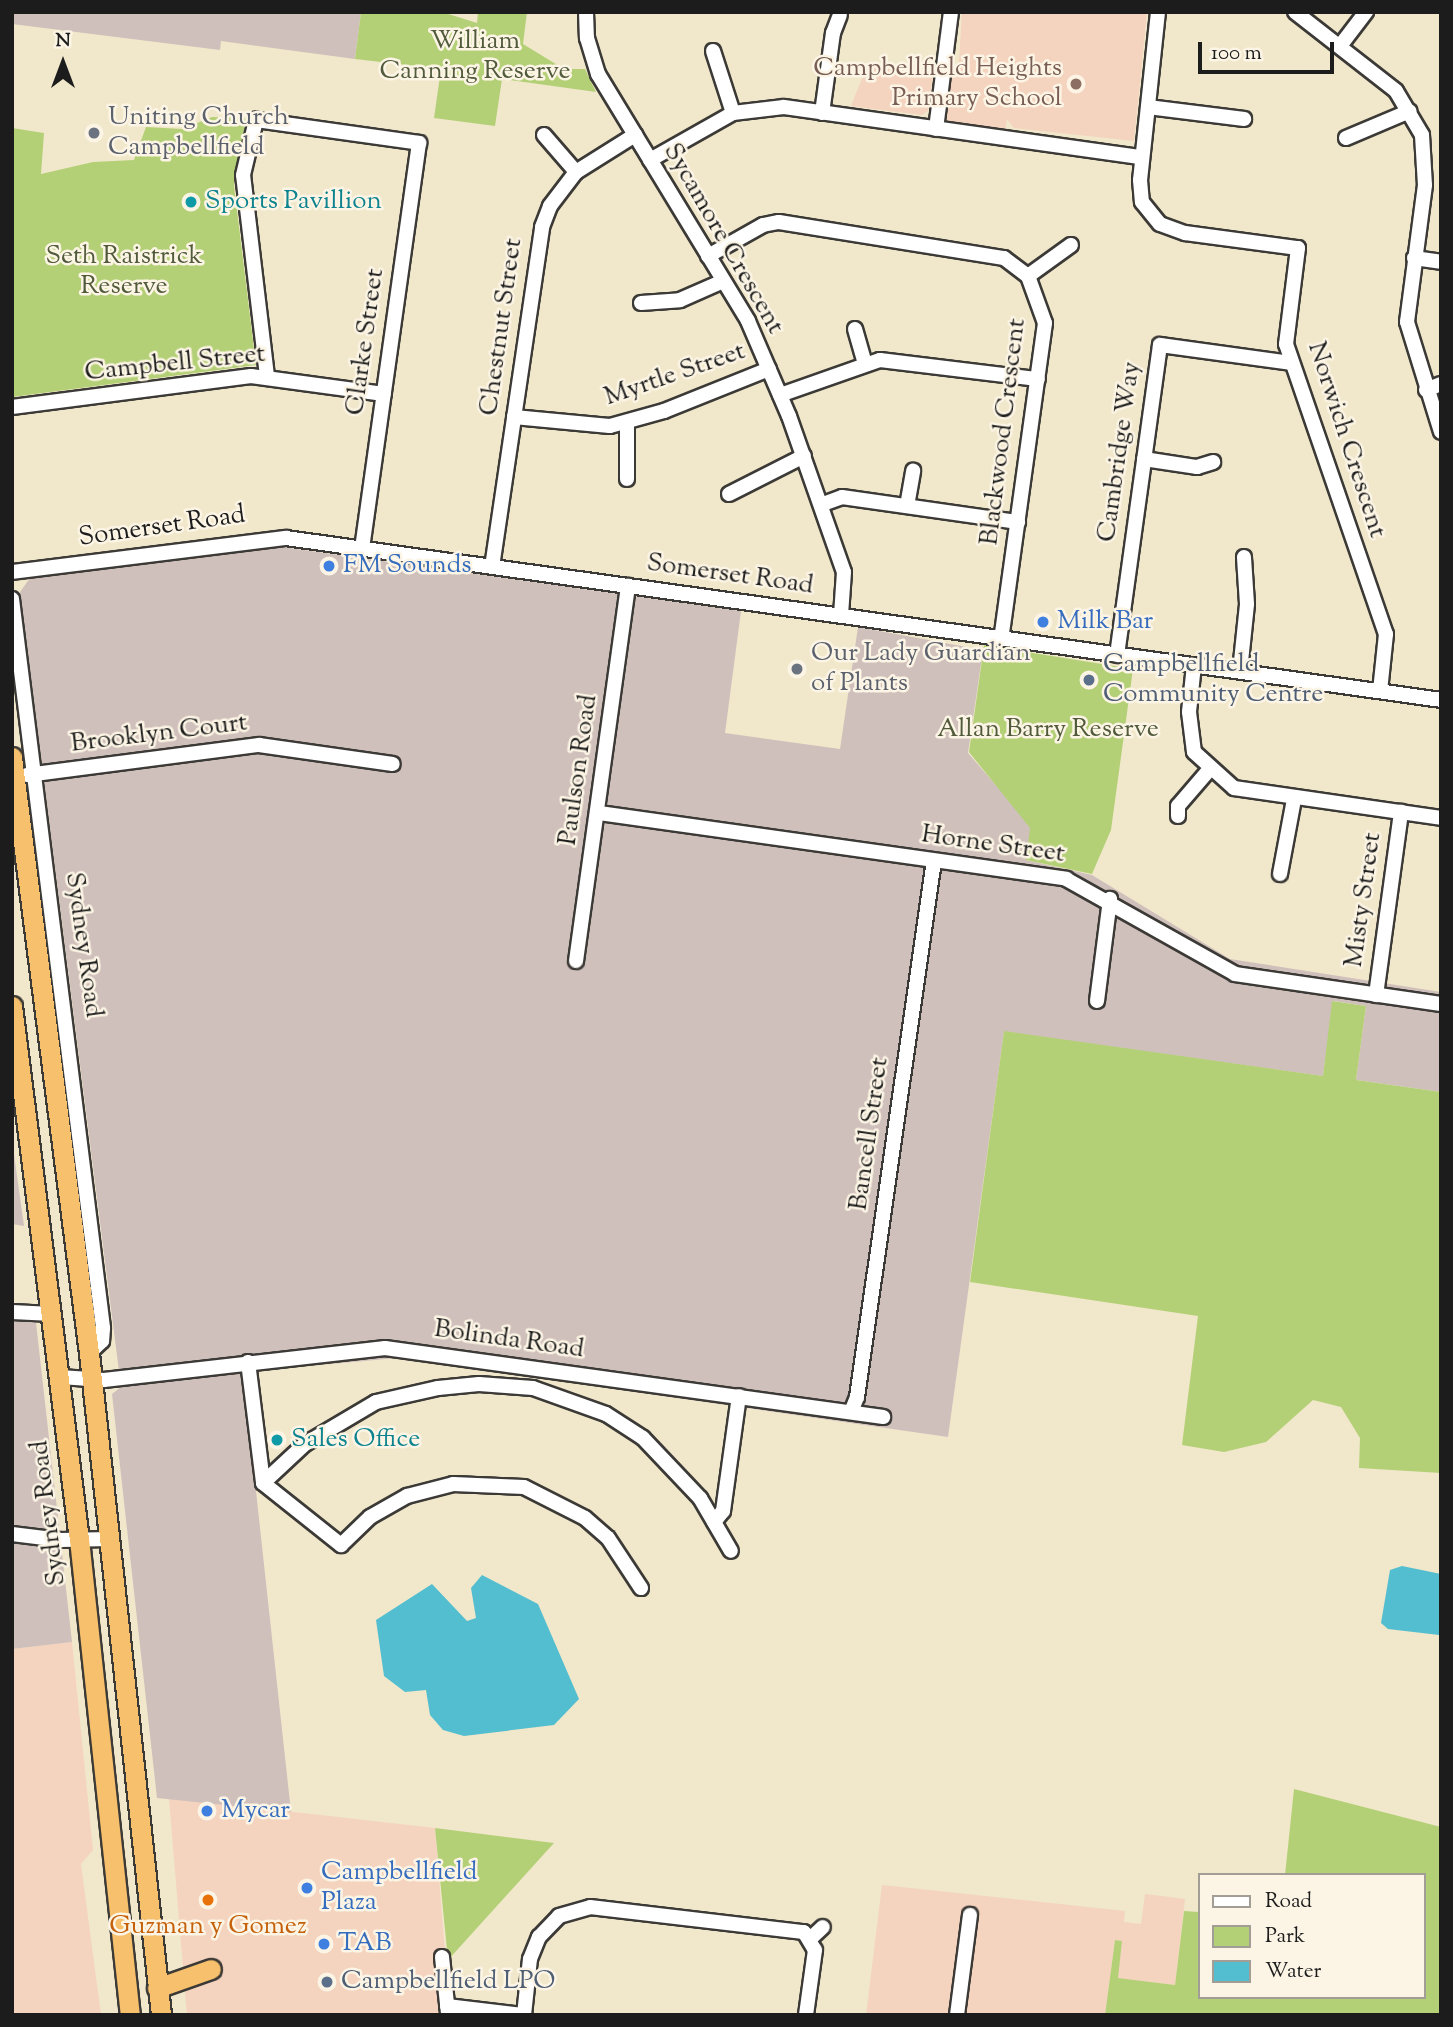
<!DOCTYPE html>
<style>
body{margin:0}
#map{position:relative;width:1453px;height:2027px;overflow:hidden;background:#f1e7cb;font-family:"Sorts Mill Goudy",serif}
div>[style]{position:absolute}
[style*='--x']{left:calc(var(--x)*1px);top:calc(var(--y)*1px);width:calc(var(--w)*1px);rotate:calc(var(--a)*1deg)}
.built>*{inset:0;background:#f4d3bf}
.industrial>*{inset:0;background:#d0c0bb}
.green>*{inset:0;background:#b4d077}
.water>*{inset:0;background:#53becf}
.roads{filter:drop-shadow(2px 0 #3c3a36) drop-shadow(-2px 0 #3c3a36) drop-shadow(0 2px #3c3a36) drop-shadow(0 -2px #3c3a36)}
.minor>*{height:14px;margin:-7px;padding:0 7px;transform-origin:7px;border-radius:7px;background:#fff}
.highway>*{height:19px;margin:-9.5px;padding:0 9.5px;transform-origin:9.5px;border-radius:9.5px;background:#f7c06c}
.dots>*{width:19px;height:19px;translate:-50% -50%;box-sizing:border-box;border:4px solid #fcf5e5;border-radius:50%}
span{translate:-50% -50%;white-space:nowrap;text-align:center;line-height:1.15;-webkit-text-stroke:5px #fcf5e5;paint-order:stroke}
.park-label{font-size:26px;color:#515b3c}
.education-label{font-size:26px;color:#785e54}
.right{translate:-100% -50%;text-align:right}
.worship-label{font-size:26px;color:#5b616d}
.left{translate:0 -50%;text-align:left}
.culture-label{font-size:26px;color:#0d838f}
.street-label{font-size:26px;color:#1c1c1c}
.shop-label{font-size:26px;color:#366cbe}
.service-label{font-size:26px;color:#4e5e75}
.food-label{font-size:26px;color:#c56008}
.frame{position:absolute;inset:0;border:14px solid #1c1c1c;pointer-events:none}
.legend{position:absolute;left:1198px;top:1873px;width:228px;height:126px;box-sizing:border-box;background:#fcf5e5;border:2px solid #a29e95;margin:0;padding:9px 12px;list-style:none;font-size:21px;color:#1c1c1c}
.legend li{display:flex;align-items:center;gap:14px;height:35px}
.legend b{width:35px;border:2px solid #a29e95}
.north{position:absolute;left:28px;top:28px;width:70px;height:70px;-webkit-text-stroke:5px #fcf5e5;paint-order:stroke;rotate:0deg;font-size:19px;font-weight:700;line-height:28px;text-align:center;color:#1c1c1c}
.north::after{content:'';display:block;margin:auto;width:24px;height:32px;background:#1c1c1c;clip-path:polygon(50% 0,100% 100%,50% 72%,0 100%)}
.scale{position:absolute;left:1198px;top:42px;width:136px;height:32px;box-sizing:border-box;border:4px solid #1c1c1c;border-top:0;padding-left:9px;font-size:21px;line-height:24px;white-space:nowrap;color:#1c1c1c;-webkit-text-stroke:5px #fcf5e5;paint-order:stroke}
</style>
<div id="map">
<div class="built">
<div style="clip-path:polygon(962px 12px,1147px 12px,1134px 141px,1014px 128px,1007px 119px,1005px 131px,946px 123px,943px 119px,948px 72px,954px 72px,959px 62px)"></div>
<div style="clip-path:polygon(867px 66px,933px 75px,928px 111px,922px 115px,851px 106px)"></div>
<div style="clip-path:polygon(72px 1642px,93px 1850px,81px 1864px,101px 2015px,12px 2015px,12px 1649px)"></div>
<div style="clip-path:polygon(169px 1798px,435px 1828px,450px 2015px,187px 2015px)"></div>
<div style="clip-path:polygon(882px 1885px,1125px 1911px,1124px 1922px,1141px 1924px,1145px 1894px,1185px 1899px,1175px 1985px,1117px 1978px,1122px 1941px,1115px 1940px,1105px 2015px,866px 2015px)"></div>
</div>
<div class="industrial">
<div style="clip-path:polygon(12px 12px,361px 12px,355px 59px,221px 41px,220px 50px,12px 24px)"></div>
<div style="clip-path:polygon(275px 546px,741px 611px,725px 733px,840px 749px,858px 627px,983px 650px,968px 753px,1033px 828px,1026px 860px,1092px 875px,1230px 959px,1441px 992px,1441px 1092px,1356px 1080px,1366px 1006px,1333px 1001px,1323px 1076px,1004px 1032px,948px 1437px,397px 1358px,243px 1372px,291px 1812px,157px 1798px,112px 1394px,121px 1387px,20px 592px,30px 578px)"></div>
<div style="clip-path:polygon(12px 1140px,24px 1226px,12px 1224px)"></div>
<div style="clip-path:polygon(12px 1303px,34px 1305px,72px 1642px,12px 1649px)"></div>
</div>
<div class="green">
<div style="clip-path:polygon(361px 12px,442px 12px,477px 23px,478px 12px,527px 12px,523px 44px,564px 69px,585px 69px,596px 92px,502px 79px,495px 126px,434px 118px,441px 69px,355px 59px)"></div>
<div style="clip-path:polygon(212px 117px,246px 118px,234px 186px,256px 365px,12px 397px,12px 128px,44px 133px,41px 174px,93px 162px,134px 160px,146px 127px,182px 129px)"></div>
<div style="clip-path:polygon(984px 645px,1133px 669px,1111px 830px,1092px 874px,1026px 860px,1030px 828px,969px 752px)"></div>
<div style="clip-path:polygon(1332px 1001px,1366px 1006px,1356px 1080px,1441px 1092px,1441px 1473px,1359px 1468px,1360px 1438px,1341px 1407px,1313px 1400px,1266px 1442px,1224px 1452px,1182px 1445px,1198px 1316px,970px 1282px,1004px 1031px,1323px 1076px)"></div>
<div style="clip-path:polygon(1294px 1789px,1441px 1827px,1441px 2015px,1105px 2015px,1115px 1940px,1122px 1941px,1118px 1978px,1175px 1985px,1184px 1911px,1199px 1912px,1199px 1997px,1423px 1997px,1423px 1875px,1285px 1875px)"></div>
<div style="clip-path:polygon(435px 1828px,554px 1843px,448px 1960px)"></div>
</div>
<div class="water">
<div style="clip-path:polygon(1402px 1566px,1441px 1574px,1439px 1635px,1388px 1629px,1381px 1623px,1390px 1570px)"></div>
<div style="clip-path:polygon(482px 1575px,538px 1604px,579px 1699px,554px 1725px,464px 1736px,443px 1730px,430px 1715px,426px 1690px,405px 1692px,384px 1676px,376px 1620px,432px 1584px,467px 1621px,476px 1618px,471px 1588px)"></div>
</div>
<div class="roads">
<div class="minor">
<div style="--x:586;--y:12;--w:26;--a:88"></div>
<div style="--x:587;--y:38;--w:38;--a:73"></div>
<div style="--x:598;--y:74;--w:289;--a:58.7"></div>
<div style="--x:748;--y:321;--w:103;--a:66.7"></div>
<div style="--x:789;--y:416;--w:165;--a:70.6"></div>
<div style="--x:844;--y:572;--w:43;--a:94"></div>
<div style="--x:1158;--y:12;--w:169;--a:96.1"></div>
<div style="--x:1140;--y:180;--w:22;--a:85"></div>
<div style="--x:1142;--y:202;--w:28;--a:51"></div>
<div style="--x:1160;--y:224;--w:27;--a:20"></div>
<div style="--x:1185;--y:233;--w:114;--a:7.6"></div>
<div style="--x:1298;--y:248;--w:97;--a:97.1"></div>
<div style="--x:1286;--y:344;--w:307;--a:71"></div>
<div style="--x:1386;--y:634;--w:57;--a:96"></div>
<div style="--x:1295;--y:12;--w:128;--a:38"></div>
<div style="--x:1396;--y:91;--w:51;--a:59.4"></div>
<div style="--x:1422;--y:135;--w:50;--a:86.6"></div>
<div style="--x:1425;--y:185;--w:138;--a:97.5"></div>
<div style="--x:1407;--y:322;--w:115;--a:72.8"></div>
<div style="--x:1340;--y:46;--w:43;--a:-52.6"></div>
<div style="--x:713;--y:51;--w:65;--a:72.1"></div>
<div style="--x:1148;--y:107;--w:97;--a:7.1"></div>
<div style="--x:822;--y:113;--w:81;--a:-82.2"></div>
<div style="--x:833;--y:33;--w:19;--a:-69"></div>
<div style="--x:936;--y:129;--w:118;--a:-82.7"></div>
<div style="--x:544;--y:135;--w:49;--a:49.1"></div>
<div style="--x:1346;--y:138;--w:69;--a:-22.9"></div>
<div style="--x:650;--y:160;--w:95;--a:-29.5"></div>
<div style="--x:733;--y:113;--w:51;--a:-6.7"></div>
<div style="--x:784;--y:107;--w:361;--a:8"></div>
<div style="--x:708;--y:256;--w:63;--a:-29.4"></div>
<div style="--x:763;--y:225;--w:16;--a:-11"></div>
<div style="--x:779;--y:222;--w:228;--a:9.1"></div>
<div style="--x:1004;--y:258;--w:30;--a:37"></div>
<div style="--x:1028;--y:276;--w:50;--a:70.1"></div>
<div style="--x:1045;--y:323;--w:319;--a:97.9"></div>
<div style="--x:1414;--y:258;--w:27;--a:8"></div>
<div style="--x:1028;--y:276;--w:53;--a:-35.8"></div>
<div style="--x:641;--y:303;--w:39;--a:-4"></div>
<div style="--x:680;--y:300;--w:47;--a:-23.8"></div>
<div style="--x:855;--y:329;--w:35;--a:74"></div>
<div style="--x:267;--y:376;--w:202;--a:-96.8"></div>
<div style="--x:243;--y:175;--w:57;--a:-76.7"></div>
<div style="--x:256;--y:120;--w:165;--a:8"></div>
<div style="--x:419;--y:143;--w:410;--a:98"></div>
<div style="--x:1426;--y:390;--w:16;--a:-22"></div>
<div style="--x:780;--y:395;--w:106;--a:-19.3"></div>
<div style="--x:880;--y:360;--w:159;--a:6.9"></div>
<div style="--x:12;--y:407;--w:241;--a:-7.4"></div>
<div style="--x:251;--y:376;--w:134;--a:7.7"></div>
<div style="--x:514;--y:417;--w:96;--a:5.4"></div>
<div style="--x:610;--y:426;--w:56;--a:-15.5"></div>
<div style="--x:664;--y:411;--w:113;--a:-21.8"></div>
<div style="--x:627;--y:422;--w:57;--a:90"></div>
<div style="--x:1144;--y:459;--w:54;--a:8.6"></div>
<div style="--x:1197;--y:467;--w:17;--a:-17"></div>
<div style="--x:729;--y:494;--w:84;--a:-26.9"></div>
<div style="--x:823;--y:504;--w:20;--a:-20"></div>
<div style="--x:842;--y:497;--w:178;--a:8.1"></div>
<div style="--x:907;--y:506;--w:36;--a:-80"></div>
<div style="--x:492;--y:567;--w:344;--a:-81.6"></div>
<div style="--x:542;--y:227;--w:22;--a:-69"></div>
<div style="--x:550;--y:206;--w:43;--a:-52.6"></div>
<div style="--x:576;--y:172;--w:70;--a:-32.1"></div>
<div style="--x:12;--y:572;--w:276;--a:-7.1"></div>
<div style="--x:286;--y:538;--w:1166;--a:7.98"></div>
<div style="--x:12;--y:599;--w:735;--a:82.88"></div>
<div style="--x:103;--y:1328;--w:13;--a:94"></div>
<div style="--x:102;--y:1341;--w:18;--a:137"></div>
<div style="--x:1117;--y:655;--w:313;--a:-82.1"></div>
<div style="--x:1160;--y:345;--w:132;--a:7.8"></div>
<div style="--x:1194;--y:665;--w:47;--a:96.1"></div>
<div style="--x:1189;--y:712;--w:40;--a:82.9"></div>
<div style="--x:1194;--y:752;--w:54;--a:42"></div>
<div style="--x:1234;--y:788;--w:209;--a:8.2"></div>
<div style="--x:1240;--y:671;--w:67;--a:-84"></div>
<div style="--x:1247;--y:604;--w:47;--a:-93.7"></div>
<div style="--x:27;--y:775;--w:234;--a:-7.4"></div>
<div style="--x:259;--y:745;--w:135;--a:8.1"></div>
<div style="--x:599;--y:813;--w:472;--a:8"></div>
<div style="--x:1066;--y:879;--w:194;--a:29.3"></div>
<div style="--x:1235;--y:974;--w:208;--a:8.3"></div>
<div style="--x:1178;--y:816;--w:10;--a:-90"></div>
<div style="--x:1178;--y:806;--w:48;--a:-49.3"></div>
<div style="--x:1280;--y:874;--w:76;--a:-79.4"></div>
<div style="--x:576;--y:961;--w:379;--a:-82.1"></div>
<div style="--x:1376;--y:995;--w:185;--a:-82.2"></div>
<div style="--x:1097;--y:1001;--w:103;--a:-82.7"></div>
<div style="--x:12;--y:1312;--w:40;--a:2.9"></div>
<div style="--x:248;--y:1362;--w:122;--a:82.9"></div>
<div style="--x:60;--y:1377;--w:44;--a:3.9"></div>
<div style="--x:104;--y:1380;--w:283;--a:-6.5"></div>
<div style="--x:385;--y:1348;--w:503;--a:7.89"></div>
<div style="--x:851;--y:1412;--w:16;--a:-68"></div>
<div style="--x:857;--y:1397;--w:542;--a:-81.83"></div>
<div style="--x:263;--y:1483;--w:57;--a:-42.9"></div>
<div style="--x:305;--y:1444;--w:82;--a:-30.6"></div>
<div style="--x:376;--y:1402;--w:64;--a:-12.7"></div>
<div style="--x:438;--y:1388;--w:41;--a:-5.6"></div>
<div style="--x:479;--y:1384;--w:54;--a:4.2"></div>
<div style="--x:533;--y:1388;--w:77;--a:19.6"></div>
<div style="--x:606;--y:1414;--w:44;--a:33"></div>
<div style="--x:643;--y:1438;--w:83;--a:46.5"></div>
<div style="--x:700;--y:1498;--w:61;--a:59.7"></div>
<div style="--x:263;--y:1483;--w:100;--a:38.5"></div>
<div style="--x:341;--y:1545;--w:40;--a:-44"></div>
<div style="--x:370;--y:1517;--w:43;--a:-29.6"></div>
<div style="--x:407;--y:1496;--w:48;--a:-14.6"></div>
<div style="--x:453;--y:1484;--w:71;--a:2.4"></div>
<div style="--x:524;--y:1487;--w:68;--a:26.9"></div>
<div style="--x:585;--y:1518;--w:30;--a:41"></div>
<div style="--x:608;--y:1538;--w:60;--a:56.6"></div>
<div style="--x:714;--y:1522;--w:14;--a:-51"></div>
<div style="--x:723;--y:1511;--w:116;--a:-82.1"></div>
<div style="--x:12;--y:1534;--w:49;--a:7"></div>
<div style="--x:61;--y:1540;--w:49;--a:-1.2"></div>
<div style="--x:811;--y:1938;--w:16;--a:-43"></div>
<div style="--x:442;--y:1957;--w:56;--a:83.9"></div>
<div style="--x:447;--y:2006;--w:78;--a:6.7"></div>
<div style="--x:524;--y:2015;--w:56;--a:-83.9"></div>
<div style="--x:530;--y:1959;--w:24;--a:-68"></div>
<div style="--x:539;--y:1937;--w:29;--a:-46"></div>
<div style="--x:559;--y:1916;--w:32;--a:-16"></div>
<div style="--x:590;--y:1907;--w:215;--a:6.7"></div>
<div style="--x:804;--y:1932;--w:21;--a:59"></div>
<div style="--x:815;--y:1950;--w:66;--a:97.9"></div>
<div style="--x:957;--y:2015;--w:101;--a:-82.6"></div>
</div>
<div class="highway">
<div style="--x:12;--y:757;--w:601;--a:82.64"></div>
<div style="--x:89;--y:1353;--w:666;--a:83.79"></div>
<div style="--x:12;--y:1006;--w:537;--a:82.84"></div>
<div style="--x:79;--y:1539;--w:479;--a:83.9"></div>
<div style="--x:157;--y:1988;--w:57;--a:-19.4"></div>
</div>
</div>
<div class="dots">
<div style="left:1076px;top:84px;background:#8d6e63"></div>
<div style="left:94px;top:133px;background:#6b7280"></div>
<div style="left:191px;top:202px;background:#0f9aa8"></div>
<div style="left:329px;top:566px;background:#3f7fe0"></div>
<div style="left:1043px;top:622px;background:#3f7fe0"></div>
<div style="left:797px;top:669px;background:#6b7280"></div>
<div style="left:1089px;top:680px;background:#5c6f8a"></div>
<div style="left:277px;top:1440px;background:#0f9aa8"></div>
<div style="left:207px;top:1811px;background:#3f7fe0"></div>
<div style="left:307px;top:1888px;background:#3f7fe0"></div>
<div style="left:208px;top:1900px;background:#e8710a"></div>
<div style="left:324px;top:1944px;background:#3f7fe0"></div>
<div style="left:327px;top:1982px;background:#5c6f8a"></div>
</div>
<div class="park-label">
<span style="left:475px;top:57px">William<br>Canning Reserve</span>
<span style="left:124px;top:272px">Seth Raistrick<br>Reserve</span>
<span style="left:1048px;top:730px">Allan Barry Reserve</span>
</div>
<div class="education-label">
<span class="right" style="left:1062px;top:84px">Campbellfield Heights<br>Primary School</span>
</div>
<div class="worship-label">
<span class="left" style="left:108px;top:133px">Uniting Church<br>Campbellfield</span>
<span class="left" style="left:811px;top:669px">Our Lady Guardian<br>of Plants</span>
</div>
<div class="culture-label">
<span class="left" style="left:205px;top:202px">Sports Pavillion</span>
<span class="left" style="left:291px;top:1440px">Sales Office</span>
</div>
<div class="street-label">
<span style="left:723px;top:239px;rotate:60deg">Sycamore Crescent</span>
<span style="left:502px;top:327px;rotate:-82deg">Chestnut Street</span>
<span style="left:366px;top:342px;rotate:-82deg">Clarke Street</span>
<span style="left:175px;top:364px;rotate:-6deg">Campbell Street</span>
<span style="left:675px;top:375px;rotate:-19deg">Myrtle Street</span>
<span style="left:1004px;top:432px;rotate:-83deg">Blackwood Crescent</span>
<span style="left:1346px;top:440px;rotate:72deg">Norwich Crescent</span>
<span style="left:1120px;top:452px;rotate:-82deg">Cambridge Way</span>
<span style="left:162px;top:527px;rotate:-8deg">Somerset Road</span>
<span style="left:730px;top:575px;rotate:8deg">Somerset Road</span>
<span style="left:159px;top:734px;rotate:-7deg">Brooklyn Court</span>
<span style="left:579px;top:770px;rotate:-82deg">Paulson Road</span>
<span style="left:993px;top:845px;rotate:8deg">Horne Street</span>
<span style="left:1364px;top:900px;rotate:-82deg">Misty Street</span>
<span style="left:83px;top:945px;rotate:82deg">Sydney Road</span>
<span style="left:870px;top:1134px;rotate:-82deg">Bancell Street</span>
<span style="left:509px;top:1340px;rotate:8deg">Bolinda Road</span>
<span style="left:49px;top:1513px;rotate:-97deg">Sydney Road</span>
</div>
<div class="shop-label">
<span class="left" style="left:343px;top:566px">FM Sounds</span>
<span class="left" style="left:1057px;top:622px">Milk Bar</span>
<span class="left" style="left:221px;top:1811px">Mycar</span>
<span class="left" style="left:321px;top:1888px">Campbellfield<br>Plaza</span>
<span class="left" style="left:338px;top:1944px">TAB</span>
</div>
<div class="service-label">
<span class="left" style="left:1103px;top:680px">Campbellfield<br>Community Centre</span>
<span class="left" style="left:341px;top:1982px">Campbellfield LPO</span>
</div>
<div class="food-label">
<span style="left:208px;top:1927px">Guzman y Gomez</span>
</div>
<div class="frame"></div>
<ul class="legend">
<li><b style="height:9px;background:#fff"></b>Road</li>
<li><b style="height:19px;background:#b4d077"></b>Park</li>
<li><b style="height:19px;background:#53becf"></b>Water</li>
</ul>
<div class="north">N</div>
<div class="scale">100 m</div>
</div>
